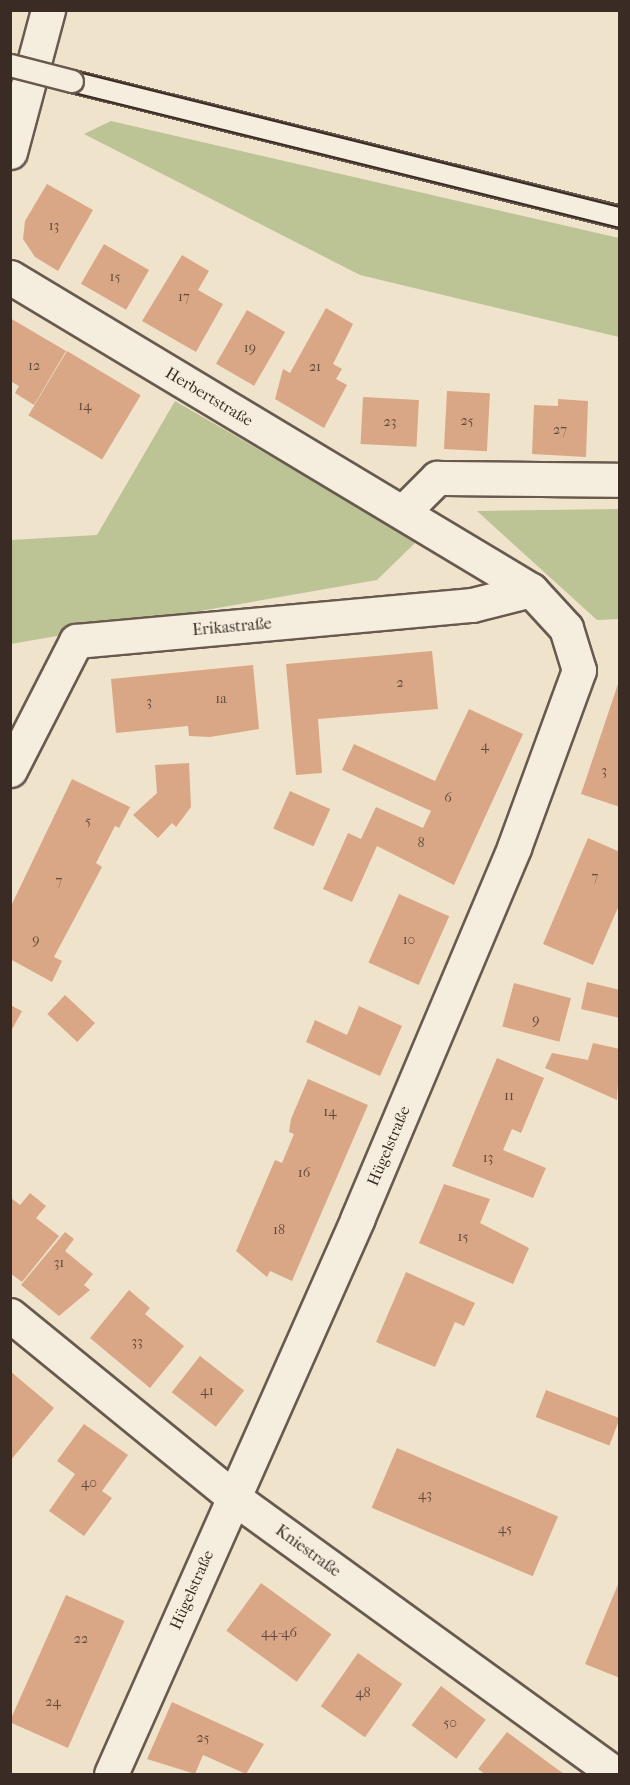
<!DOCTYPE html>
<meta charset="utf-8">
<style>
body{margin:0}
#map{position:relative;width:630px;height:1785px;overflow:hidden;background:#f0e3cb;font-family:"IM FELL French Canon",serif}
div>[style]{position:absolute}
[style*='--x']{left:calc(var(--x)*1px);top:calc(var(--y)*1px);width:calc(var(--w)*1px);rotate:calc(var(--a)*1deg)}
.green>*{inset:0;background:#bcc395}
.building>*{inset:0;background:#d9a786;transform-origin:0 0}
.roads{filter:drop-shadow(2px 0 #685a4e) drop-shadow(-2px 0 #685a4e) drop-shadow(0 2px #685a4e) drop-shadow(0 -2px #685a4e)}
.service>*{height:21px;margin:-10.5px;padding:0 10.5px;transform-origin:10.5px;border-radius:10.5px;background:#f5eddd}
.minor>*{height:33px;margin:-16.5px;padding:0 16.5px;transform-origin:16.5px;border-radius:16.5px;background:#f5eddd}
.tram>*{height:1.5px;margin:-0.75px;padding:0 0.75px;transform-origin:0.75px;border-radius:0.75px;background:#3a2c24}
.bridges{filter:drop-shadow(2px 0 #685a4e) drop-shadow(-2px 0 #685a4e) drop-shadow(0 2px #685a4e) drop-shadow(0 -2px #685a4e)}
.service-bridge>*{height:21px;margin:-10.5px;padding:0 10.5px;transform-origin:10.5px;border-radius:10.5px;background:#f5eddd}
span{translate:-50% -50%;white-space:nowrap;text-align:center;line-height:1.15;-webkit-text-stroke:6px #f5eddd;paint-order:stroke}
.number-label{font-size:14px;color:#624b3c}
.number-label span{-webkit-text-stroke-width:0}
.street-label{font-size:16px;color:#3a2c24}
.frame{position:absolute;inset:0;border:12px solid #3a2c24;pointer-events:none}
</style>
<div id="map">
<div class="green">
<div style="clip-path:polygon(111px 121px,619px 238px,619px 337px,360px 275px,84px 134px)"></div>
<div style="clip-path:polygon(175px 401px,417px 541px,377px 580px,11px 644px,11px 540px,97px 535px)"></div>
<div style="clip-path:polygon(619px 509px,619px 619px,597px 620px,477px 511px)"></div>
</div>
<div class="building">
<div style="clip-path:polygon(47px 184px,93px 210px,58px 271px,35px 257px,23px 239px,25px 221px)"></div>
<div style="left:104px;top:244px;width:52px;height:46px;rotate:30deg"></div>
<div style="clip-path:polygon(182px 255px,209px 271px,198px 290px,223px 304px,196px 352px,142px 321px)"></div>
<div style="clip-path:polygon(326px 308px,353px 324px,333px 364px,342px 369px,336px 379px,347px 385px,324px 428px,275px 399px,283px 369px,290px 373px)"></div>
<div style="left:247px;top:310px;width:44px;height:62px;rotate:30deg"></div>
<div style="clip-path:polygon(10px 318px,66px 351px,34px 405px,15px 393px,19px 386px,10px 381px)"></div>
<div style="left:67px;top:351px;width:86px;height:75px;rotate:31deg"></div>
<div style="left:447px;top:391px;width:43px;height:58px;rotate:3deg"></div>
<div style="left:363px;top:397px;width:56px;height:47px;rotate:3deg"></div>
<div style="clip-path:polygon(558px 399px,588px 401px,586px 457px,532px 454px,534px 405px,558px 406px)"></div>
<div style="clip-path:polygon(432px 651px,438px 709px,318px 719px,322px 773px,296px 775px,286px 664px)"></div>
<div style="clip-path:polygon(253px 665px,259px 729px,210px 737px,189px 736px,188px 726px,116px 733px,111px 679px)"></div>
<div style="clip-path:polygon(620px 678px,620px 807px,581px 794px)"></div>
<div style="clip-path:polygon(469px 709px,523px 734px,454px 885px,377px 846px,352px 902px,323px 889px,348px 833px,361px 839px,376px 807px,423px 828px,431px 811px,342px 770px,354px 744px,435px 781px)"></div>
<div style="clip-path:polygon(189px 763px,191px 807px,176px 827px,172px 823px,158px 838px,133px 815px,157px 793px,155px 765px)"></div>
<div style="clip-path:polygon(72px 779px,130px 807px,119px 828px,115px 826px,96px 863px,102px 867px,54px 957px,62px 961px,52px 982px,10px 959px,10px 908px)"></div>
<div style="left:290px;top:791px;width:44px;height:41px;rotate:24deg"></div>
<div style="clip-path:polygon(588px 838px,620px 852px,620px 903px,593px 965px,543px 944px)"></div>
<div style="left:399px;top:894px;width:55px;height:75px;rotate:24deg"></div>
<div style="clip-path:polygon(587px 982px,620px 990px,620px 1018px,581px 1009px)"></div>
<div style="left:514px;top:983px;width:59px;height:45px;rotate:15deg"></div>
<div style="left:65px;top:995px;width:41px;height:26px;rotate:43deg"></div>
<div style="clip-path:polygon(10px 1005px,22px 1011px,10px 1033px)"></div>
<div style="clip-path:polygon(359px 1006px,402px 1026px,380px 1076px,306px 1042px,315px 1020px,347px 1035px)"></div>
<div style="clip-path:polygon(593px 1043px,620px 1049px,617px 1100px,545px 1068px,552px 1053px,588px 1060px)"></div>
<div style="clip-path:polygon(497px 1058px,544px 1078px,521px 1133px,512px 1129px,503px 1150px,546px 1168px,533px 1198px,452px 1166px)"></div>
<div style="clip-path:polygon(308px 1079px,368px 1105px,292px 1281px,270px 1271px,267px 1277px,236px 1251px,275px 1160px,282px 1163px,294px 1134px,289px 1132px,291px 1119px)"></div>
<div style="clip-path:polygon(444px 1184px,490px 1199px,480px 1223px,529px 1248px,513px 1284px,419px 1243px)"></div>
<div style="clip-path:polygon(30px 1193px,46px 1206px,36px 1218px,59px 1236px,22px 1282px,10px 1273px,10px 1197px,20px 1205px)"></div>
<div style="clip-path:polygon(65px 1232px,74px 1239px,65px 1251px,93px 1274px,84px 1285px,90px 1290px,59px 1316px,21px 1285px)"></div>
<div style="clip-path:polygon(406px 1272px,475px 1303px,464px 1326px,455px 1322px,435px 1367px,376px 1342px)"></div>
<div style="clip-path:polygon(129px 1290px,150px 1308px,145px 1314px,184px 1346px,150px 1388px,90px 1338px)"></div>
<div style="left:200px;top:1356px;width:56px;height:46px;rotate:38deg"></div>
<div style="clip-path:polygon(10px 1371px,54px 1408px,10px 1461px)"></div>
<div style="left:546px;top:1390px;width:79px;height:29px;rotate:21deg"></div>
<div style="clip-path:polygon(84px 1424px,128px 1455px,102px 1491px,112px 1498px,84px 1536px,49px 1511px,75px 1474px,57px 1461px)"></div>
<div style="left:397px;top:1448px;width:175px;height:65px;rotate:23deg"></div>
<div style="clip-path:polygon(619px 1582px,620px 1582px,620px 1678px,585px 1664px)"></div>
<div style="left:261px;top:1583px;width:87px;height:59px;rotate:36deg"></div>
<div style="left:66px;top:1595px;width:64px;height:139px;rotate:24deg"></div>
<div style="left:358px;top:1653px;width:54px;height:65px;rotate:35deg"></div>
<div style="left:441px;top:1686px;width:56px;height:49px;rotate:37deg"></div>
<div style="clip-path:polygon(172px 1702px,264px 1744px,246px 1774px,203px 1755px,195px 1774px,147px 1759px)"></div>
<div style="clip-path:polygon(507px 1732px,553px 1766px,564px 1774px,485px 1774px,478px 1769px)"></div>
</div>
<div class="roads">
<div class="service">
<div style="--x:72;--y:81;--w:565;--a:13.94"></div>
</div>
<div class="minor">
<div style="--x:10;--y:152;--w:147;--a:-75"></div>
<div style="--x:10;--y:277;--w:608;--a:31"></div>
<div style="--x:531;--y:590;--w:52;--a:47.4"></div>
<div style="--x:566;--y:628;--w:44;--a:72.8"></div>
<div style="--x:579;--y:670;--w:189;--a:110.1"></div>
<div style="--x:514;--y:848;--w:402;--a:112.9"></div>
<div style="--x:358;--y:1218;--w:608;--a:113.95"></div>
<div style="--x:404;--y:511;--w:47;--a:-45"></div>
<div style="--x:437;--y:478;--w:183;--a:0.6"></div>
<div style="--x:10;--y:770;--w:145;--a:-62.9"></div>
<div style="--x:76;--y:641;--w:398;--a:-5.2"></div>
<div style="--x:472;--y:605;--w:61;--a:-14.3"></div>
<div style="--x:10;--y:1315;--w:288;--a:39.2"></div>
<div style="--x:233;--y:1497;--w:472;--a:35.9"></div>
</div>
</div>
<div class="tram">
<div style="--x:10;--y:55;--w:629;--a:13.99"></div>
<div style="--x:10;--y:77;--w:628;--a:13.9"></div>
</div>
<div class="bridges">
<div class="service-bridge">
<div style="--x:10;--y:65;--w:64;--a:14.5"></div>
</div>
</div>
<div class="number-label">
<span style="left:54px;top:226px">13</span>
<span style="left:115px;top:277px">15</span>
<span style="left:184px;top:297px">17</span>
<span style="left:250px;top:348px">19</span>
<span style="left:34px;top:366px">12</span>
<span style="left:315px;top:367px">21</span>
<span style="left:85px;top:406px">14</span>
<span style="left:467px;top:421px">25</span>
<span style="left:390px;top:422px">23</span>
<span style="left:560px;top:430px">27</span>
<span style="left:400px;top:683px">2</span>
<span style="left:221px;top:699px">1a</span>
<span style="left:149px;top:702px">3</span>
<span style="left:485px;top:746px">4</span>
<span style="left:604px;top:771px">3</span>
<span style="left:448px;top:798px">6</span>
<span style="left:88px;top:821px">5</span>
<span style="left:421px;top:843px">8</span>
<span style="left:595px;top:877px">7</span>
<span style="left:59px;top:881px">7</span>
<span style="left:36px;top:940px">9</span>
<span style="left:409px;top:940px">10</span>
<span style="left:536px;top:1020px">9</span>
<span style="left:509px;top:1096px">11</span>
<span style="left:330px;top:1112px">14</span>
<span style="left:488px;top:1158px">13</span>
<span style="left:304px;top:1173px">16</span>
<span style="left:279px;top:1230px">18</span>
<span style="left:463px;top:1237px">15</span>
<span style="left:59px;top:1263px">31</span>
<span style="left:137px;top:1342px">33</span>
<span style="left:207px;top:1391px">41</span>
<span style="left:89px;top:1483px">40</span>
<span style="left:425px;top:1495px">43</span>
<span style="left:505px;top:1529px">45</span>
<span style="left:279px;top:1633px">44-46</span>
<span style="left:81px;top:1639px">22</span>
<span style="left:363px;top:1693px">48</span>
<span style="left:53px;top:1702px">24</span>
<span style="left:450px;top:1723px">50</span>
<span style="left:203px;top:1738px">25</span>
</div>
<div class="street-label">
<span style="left:209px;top:397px;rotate:31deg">Herbertstraße</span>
<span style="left:232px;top:627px;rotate:-5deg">Erikastraße</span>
<span style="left:389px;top:1146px;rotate:-67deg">Hügelstraße</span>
<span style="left:308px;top:1551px;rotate:36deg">Kniestraße</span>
<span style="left:192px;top:1590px;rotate:-66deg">Hügelstraße</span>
</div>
<div class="frame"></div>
</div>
